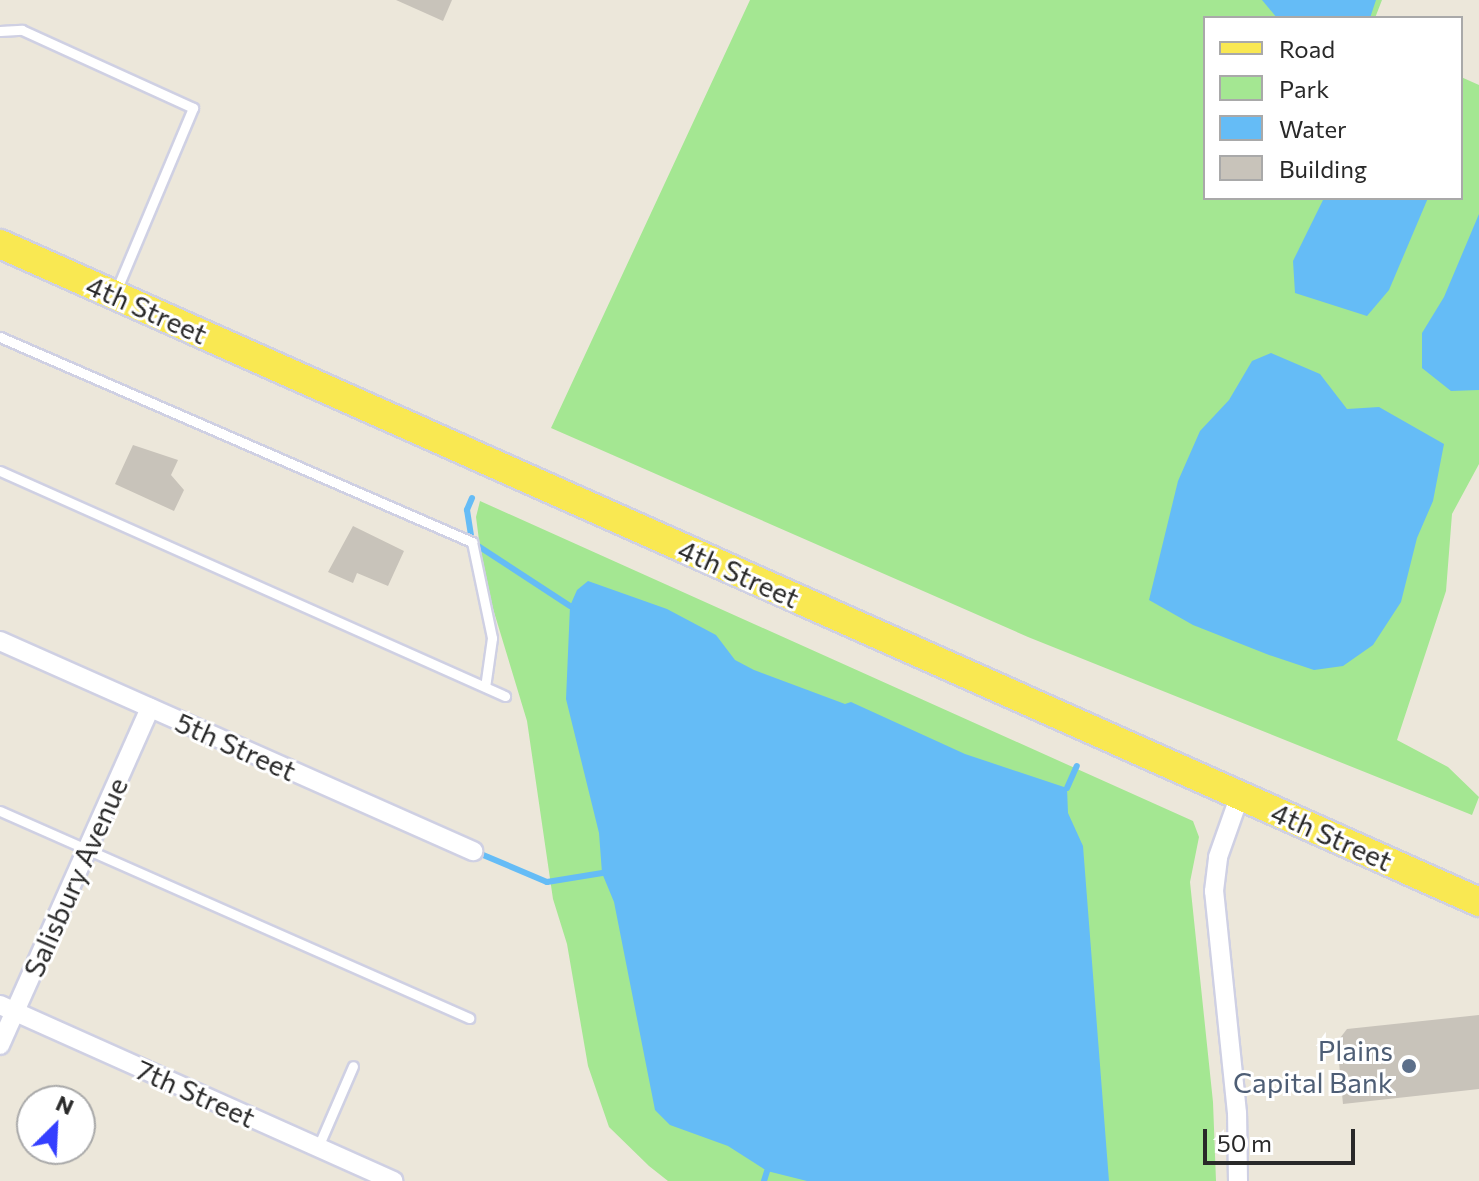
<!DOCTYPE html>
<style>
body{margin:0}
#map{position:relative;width:1479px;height:1181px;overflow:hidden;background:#ece7da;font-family:Commissioner,sans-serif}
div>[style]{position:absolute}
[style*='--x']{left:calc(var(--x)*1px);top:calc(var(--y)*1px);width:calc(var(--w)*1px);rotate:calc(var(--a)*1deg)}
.green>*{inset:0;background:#a4e792}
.water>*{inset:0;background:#65bcf6}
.stream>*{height:6px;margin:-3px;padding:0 3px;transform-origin:3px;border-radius:3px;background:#65bcf6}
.building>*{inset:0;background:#c8c3ba}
.roads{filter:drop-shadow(2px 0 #cfd0e3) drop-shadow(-2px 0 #cfd0e3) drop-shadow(0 2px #cfd0e3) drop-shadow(0 -2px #cfd0e3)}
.service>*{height:9px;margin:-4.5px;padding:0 4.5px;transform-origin:4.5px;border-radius:4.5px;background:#fff}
.minor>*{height:18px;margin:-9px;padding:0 9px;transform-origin:9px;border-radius:9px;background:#fff}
.primary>*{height:28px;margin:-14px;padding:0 14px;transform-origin:14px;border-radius:14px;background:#f9e852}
.dots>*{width:22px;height:22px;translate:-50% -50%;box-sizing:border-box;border:4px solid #fff;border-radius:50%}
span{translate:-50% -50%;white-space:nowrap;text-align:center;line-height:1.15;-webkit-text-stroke:6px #fff;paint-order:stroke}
.street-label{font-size:28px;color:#292929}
.service-label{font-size:28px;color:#4e5e75}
.right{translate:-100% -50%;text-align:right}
.legend{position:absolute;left:1203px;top:16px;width:260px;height:184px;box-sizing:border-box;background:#fff;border:2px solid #a9a9a9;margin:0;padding:10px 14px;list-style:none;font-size:24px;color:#292929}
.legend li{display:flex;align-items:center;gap:16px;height:40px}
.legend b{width:40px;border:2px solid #a9a9a9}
.north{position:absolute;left:16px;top:1085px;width:80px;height:80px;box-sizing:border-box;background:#fff;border:2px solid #a9a9a9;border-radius:50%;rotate:24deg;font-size:22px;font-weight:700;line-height:32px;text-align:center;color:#292929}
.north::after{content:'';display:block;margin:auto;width:28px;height:36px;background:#343fff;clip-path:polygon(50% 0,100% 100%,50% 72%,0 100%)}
.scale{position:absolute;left:1203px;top:1129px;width:152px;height:36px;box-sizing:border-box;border:4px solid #292929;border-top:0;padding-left:10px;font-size:24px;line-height:28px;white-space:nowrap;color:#292929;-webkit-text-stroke:6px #fff;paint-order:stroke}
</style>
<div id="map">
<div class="green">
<div style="clip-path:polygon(750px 0,1382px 0,1375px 18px,1205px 18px,1205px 198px,1461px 198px,1461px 77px,1479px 85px,1479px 464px,1452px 514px,1446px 591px,1397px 740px,1448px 767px,1479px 797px,1472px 815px,1028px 637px,551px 428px)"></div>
<div style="clip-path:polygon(480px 501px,1193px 821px,1199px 837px,1190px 882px,1213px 1102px,1216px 1181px,668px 1181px,649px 1166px,609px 1127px,588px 1066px,567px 944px,553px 899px,527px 721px,484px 579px,476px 517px)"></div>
</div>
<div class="water">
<div style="clip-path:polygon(1262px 0,1376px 0,1370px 18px,1277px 18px)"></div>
<div style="clip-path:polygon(1324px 198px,1428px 198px,1389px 290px,1367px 316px,1295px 293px,1293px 261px)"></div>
<div style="clip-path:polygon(1479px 214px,1479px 390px,1451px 391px,1422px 368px,1422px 333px,1444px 297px)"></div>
<div style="clip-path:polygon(1271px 353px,1320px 374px,1347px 409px,1379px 407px,1444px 444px,1433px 501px,1417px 538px,1401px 602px,1373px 645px,1343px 666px,1314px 670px,1269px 655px,1193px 625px,1149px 600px,1178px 481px,1200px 431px,1229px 400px,1252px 361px)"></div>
<div style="clip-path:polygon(588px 581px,667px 609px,716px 635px,735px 660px,754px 670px,845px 704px,851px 702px,965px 754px,1067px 788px,1068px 813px,1083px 846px,1109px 1181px,807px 1181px,767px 1171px,728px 1146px,670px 1125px,655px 1110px,614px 902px,602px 873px,599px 833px,566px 699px,570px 606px,577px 590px)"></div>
</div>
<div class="stream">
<div style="--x:472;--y:498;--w:13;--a:113"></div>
<div style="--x:467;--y:510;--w:32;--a:81"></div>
<div style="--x:472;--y:542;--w:117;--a:33.1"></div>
<div style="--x:1067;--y:788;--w:24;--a:-66"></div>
<div style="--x:476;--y:852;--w:77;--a:22.9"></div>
<div style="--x:547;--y:882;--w:56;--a:-9.3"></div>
<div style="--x:764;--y:1181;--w:10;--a:-73"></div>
</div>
<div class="building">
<div style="clip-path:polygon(396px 0,452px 0,443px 21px)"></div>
<div style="clip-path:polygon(133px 445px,178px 460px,171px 475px,184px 490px,174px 511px,115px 484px)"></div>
<div style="clip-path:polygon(353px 526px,404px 551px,388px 586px,357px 573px,353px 583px,328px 572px)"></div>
<div style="clip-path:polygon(1479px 1015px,1479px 1089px,1343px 1104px,1337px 1042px,1347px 1029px)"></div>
</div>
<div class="roads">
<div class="service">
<div style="--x:0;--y:31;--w:22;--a:-3"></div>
<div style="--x:22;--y:30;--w:188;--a:24.5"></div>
<div style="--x:193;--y:108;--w:199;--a:112.8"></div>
<div style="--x:0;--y:337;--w:515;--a:23.48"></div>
<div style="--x:472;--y:542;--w:98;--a:78.2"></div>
<div style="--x:492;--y:638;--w:49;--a:98.1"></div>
<div style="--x:0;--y:471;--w:553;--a:24.02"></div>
<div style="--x:0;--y:811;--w:513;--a:23.81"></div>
<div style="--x:318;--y:1147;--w:88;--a:-66.6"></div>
</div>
<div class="minor">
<div style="--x:0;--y:641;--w:518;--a:23.94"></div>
<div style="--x:0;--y:1005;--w:431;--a:24.1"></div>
<div style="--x:0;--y:1045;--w:369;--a:-66"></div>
<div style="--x:1238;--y:1181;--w:68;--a:-90.8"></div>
<div style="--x:1237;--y:1113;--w:223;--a:-95.9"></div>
<div style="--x:1214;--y:891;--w:34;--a:-83"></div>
<div style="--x:1218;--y:857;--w:66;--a:-70.5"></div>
</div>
<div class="primary">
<div style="--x:0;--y:244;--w:1619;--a:23.98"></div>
</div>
</div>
<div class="dots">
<div style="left:1409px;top:1066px;background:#5c6f8a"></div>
</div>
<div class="street-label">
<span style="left:147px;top:309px;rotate:24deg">4th Street</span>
<span style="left:739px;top:573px;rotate:24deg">4th Street</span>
<span style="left:236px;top:746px;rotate:24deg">5th Street</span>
<span style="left:1332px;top:836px;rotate:24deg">4th Street</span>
<span style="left:75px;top:877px;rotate:-66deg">Salisbury Avenue</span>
<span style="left:196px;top:1093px;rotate:24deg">7th Street</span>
</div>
<div class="service-label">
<span class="right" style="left:1393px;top:1066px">Plains<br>Capital Bank</span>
</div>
<ul class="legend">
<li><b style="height:10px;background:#f9e852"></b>Road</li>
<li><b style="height:22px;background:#a4e792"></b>Park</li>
<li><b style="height:22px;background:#65bcf6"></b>Water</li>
<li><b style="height:22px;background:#c8c3ba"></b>Building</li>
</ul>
<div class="north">N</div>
<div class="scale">50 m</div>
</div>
